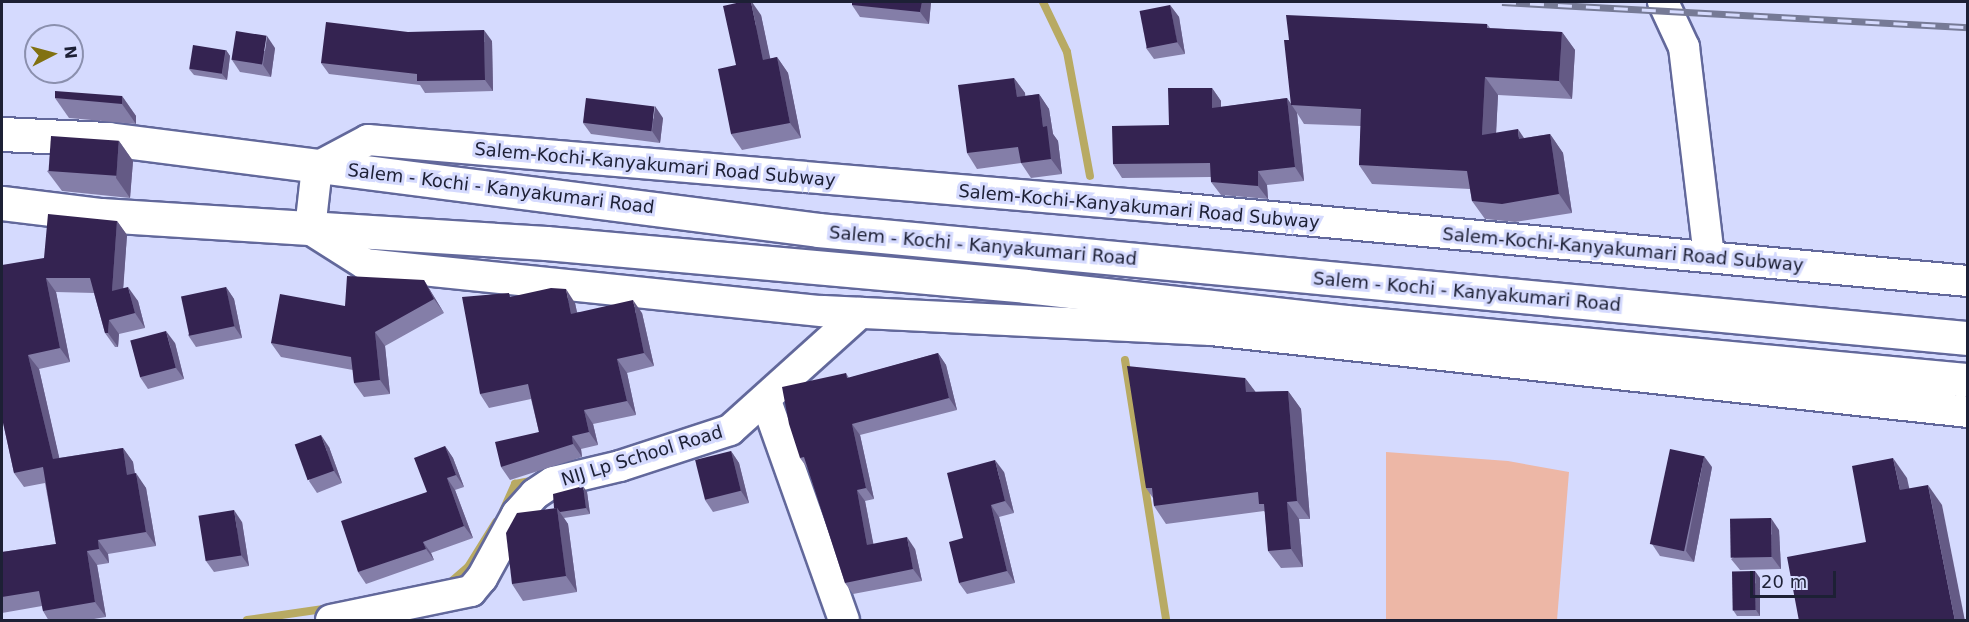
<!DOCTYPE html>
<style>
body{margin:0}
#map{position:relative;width:1969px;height:622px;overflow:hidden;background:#d5dafe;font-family:"DejaVu Sans",sans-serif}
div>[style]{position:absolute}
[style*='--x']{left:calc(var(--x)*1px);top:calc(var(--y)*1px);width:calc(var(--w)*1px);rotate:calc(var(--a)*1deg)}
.green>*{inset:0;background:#edb7a6}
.stream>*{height:8px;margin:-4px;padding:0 4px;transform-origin:4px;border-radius:4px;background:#b8aa63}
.roads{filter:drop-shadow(2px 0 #62689b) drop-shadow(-2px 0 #62689b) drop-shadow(0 2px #62689b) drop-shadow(0 -2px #62689b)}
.minor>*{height:30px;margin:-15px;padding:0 15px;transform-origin:15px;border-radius:15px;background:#fff}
.highway>*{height:33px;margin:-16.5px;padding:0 16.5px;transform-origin:16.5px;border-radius:16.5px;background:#fff}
.rail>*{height:7px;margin-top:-3.5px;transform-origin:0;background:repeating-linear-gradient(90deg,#d5dafe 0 14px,#767a96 0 28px);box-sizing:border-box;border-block:2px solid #767a96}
.wall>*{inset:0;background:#847ea8}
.shaded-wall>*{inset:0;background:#645a85}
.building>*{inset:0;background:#342351;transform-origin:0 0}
span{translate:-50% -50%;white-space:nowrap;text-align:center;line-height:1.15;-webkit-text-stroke:6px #d5dafe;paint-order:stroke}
.street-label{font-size:18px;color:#1d2035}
.frame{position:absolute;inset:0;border:3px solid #1d2035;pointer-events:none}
.north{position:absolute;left:24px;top:24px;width:60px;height:60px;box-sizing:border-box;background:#d5dafe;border:2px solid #8b90ae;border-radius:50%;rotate:84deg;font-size:16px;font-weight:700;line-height:24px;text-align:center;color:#1d2035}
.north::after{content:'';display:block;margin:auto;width:21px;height:27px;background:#817111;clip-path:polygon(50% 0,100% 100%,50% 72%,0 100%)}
.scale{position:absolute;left:1750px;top:571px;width:86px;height:27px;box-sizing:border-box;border:3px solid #1d2035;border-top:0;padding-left:8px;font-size:18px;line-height:21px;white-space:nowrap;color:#1d2035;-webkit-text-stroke:4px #d5dafe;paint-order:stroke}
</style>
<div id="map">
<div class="green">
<div style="clip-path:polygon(1386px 452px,1508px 461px,1569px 472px,1557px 620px,1386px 620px)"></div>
</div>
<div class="stream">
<div style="--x:1043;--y:2;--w:55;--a:64.4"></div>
<div style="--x:1067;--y:52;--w:126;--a:79.5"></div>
<div style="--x:1125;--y:360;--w:263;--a:81"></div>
<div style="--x:503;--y:511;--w:30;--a:-66"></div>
<div style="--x:515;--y:484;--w:20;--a:-11"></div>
<div style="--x:445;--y:587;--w:30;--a:-41"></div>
<div style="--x:468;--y:567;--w:53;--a:-58.1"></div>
<div style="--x:247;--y:620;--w:84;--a:-8.2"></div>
</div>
<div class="roads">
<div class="minor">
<div style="--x:1663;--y:2;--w:50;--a:65"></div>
<div style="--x:1684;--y:47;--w:211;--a:83.2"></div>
<div style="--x:1968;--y:281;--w:797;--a:-174.75"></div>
<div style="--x:1174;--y:208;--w:809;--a:-175.18"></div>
<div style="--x:368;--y:140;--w:58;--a:152.1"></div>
<div style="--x:317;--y:167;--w:62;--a:96.4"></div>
<div style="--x:310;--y:229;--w:65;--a:32.5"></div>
<div style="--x:365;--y:264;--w:460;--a:5.9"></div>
<div style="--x:823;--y:311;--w:388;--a:2.8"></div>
<div style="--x:1211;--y:330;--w:761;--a:6.18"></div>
<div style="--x:766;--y:401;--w:232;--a:70.4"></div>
<div style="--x:331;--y:620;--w:143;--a:-11.7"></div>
<div style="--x:471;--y:591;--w:17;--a:-50"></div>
<div style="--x:482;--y:578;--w:73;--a:-61.3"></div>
<div style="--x:517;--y:514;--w:27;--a:-48"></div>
<div style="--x:535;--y:494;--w:22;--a:-34"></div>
<div style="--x:553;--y:482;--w:69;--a:-13.4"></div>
<div style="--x:620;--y:466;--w:116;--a:-18.1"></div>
<div style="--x:730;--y:430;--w:175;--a:-42"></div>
</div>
<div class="highway">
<div style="--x:2;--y:134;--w:106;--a:2.7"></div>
<div style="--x:108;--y:139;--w:716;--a:7.3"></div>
<div style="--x:818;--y:230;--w:1155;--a:5.37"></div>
<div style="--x:2;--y:203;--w:100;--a:6.9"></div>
<div style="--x:101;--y:215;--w:446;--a:3.6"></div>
<div style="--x:546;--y:243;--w:481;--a:5.1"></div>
<div style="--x:1025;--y:286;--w:323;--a:6.4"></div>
<div style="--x:1346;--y:322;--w:625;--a:5.33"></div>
</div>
</div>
<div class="rail">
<div style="--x:1502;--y:2;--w:467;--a:3.1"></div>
</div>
<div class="wall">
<div style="clip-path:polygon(852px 2px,931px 2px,929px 24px,860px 17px,852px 5px)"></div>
<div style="clip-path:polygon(1170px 5px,1179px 17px,1185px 54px,1154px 59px,1146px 48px)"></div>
<div style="clip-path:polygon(761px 15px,770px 59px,777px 57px,788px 73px,801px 138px,742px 150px,731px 134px,736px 65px)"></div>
<div style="clip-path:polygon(1487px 24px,1490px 28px,1562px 32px,1575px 50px,1572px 99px,1498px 95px,1496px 133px,1524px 138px,1550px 134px,1563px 153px,1572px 213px,1515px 222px,1485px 219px,1472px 201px,1470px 189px,1372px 184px,1359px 165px,1361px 126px,1304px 124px,1297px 113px,1304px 181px,1267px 185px,1268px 199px,1221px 195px,1211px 182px,1211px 177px,1122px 178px,1113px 164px,1169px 125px,1212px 88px,1221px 101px,1221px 107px,1287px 98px,1291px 104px)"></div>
<div style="clip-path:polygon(492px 41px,493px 91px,425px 93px,420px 85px,329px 74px,321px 63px)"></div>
<div style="clip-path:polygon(275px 48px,271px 77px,240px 72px,232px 60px)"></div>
<div style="clip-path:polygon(226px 50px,230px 56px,227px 80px,194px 75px,189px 69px)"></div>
<div style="clip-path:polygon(1014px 78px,1025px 93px,1025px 96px,1039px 94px,1049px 109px,1053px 134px,1058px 141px,1062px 174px,1031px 178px,1021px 163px,977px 169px,967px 153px)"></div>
<div style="clip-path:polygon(122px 96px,136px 116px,136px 124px,69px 118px,55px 98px)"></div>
<div style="clip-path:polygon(663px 118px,660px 143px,591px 134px,583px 123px)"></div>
<div style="clip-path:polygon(119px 141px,133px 161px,130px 198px,62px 191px,47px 171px)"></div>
<div style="clip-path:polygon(117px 221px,127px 235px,123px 288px,138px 301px,145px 328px,119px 334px,118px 347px,115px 347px,105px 333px,94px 293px,56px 292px,70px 362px,39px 369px,59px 458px,123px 448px,133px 462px,135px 474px,146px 488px,156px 546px,108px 554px,109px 563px,97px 565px,106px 617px,82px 621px,49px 621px,43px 611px,42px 606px,2px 613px,2px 552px,56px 544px,45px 483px,24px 487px,14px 473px,2px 418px,44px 258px)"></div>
<div style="clip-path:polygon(424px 280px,433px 295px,444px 313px,385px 346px,390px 394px,364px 397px,354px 383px,353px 370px,281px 357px,271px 343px,345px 306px)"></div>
<div style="clip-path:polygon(226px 287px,234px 299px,242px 338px,196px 347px,188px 335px)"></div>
<div style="clip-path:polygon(512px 297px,575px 303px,577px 312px,642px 313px,654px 366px,627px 373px,636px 415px,593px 424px,598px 445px,581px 449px,582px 457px,510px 480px,501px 467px,539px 432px,531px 399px,489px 408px,480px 394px)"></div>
<div style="clip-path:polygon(175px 343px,184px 379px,148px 389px,140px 377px)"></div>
<div style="clip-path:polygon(938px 353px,946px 365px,957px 410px,860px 435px,874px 499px,865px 501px,873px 544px,915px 549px,922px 581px,853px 594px,845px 583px,808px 469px,800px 458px,846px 373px,849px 378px)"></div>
<div style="clip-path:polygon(1245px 378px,1255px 392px,1288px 391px,1301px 409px,1310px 519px,1299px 519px,1303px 567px,1281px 568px,1268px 551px,1265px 512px,1264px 511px,1166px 524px,1154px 506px,1153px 498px,1146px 488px)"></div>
<div style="clip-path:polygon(445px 446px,453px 458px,464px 487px,455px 490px,473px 538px,431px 553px,434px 560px,366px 584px,358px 572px,427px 492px)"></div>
<div style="clip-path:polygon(329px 447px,342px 483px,317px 493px,309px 481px)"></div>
<div style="clip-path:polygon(731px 451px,739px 463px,749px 503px,713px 512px,705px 500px)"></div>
<div style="clip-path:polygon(1712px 467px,1694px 562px,1660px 556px,1652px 544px)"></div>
<div style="clip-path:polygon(1004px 472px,1014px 513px,999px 517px,1015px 583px,967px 594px,959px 583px,963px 538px)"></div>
<div style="clip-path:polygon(587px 492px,590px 514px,564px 518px,568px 524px,577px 592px,523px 601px,512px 584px,554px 508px)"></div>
<div style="clip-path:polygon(242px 522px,249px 566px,214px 572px,206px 561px)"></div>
<div style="clip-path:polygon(1779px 530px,1781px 569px,1740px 570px,1731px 559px)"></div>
<div style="clip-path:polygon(1760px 578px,1760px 616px,1737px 616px,1733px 610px)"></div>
</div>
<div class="shaded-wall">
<div style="clip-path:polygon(751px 2px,752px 2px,761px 15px,774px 76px,763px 60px)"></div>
<div style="clip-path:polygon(922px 2px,931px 2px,929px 24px,920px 12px)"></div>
<div style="clip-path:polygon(1170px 5px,1179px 17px,1185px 54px,1177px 42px)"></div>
<div style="clip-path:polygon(484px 30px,492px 41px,493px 91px,485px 80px)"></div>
<div style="clip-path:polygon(1562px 32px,1575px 50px,1572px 99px,1559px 81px)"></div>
<div style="clip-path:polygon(267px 36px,275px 48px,271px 77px,263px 65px)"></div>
<div style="clip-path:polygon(226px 50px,230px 56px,227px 80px,222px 74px)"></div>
<div style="clip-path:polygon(777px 57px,788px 73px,801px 138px,790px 123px)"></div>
<div style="clip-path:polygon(1485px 77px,1498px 95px,1495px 154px,1482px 135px)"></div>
<div style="clip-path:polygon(1014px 78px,1025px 93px,1027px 112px,1017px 97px)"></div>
<div style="clip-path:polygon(1212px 88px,1221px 101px,1221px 121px,1212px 108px)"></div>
<div style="clip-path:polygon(1039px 94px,1049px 109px,1053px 134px,1058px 141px,1062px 174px,1051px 159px,1043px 127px)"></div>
<div style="clip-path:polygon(122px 96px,136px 116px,136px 124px,122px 104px)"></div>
<div style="clip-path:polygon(1287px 98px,1297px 113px,1304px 181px,1295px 167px)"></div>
<div style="clip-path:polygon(655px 106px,663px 118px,660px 143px,652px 131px)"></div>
<div style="clip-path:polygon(1518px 129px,1530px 147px,1519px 139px)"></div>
<div style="clip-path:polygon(1550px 134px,1563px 153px,1572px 213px,1559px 194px)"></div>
<div style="clip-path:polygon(119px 141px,133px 161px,130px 198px,116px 178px)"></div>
<div style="clip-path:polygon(1258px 171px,1267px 185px,1268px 199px,1258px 186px)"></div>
<div style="clip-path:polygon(117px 221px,127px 235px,122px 306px,112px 291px)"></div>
<div style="clip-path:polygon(46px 278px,56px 292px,70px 362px,60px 348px)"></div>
<div style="clip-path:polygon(424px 280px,433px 295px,444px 313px,434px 299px)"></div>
<div style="clip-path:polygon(128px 287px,138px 301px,145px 328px,135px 313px)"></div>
<div style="clip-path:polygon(226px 287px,234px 299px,242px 338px,234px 326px)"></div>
<div style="clip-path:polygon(566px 289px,575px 303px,580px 327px,571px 314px)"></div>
<div style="clip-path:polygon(633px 300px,642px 313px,654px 366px,644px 353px)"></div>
<div style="clip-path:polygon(109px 320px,119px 334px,118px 347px,108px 333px)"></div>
<div style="clip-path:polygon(166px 331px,175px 343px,184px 379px,176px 368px)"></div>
<div style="clip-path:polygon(375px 332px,385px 346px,390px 394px,380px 380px)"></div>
<div style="clip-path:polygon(938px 353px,946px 365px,957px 410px,949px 398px)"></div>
<div style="clip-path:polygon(28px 355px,39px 369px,63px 474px,53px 459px)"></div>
<div style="clip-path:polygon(617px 359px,627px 373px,636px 415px,627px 401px)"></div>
<div style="clip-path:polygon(1245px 378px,1258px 395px,1246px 392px)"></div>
<div style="clip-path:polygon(1288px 391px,1301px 409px,1310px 519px,1297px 501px)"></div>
<div style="clip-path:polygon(584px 410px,593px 424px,598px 445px,589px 432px)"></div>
<div style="clip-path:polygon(852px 424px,860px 435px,874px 499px,866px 488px)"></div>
<div style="clip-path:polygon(321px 435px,329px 447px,342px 483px,334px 471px)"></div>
<div style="clip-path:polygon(572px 436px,581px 449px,582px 457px,573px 444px)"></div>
<div style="clip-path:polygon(445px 446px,453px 458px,464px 487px,456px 475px)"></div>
<div style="clip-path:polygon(123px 448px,133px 462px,137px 489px,127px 475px)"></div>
<div style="clip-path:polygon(731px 451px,739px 463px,749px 503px,741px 491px)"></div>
<div style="clip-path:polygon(1704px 456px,1712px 467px,1694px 562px,1686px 551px)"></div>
<div style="clip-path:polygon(1893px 458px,1907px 478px,1914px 510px,1900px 490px)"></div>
<div style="clip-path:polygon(995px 460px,1004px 472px,1014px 513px,1005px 501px)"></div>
<div style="clip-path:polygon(136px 473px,146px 488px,156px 546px,146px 532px)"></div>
<div style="clip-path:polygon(447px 478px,455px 490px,473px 538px,464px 526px)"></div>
<div style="clip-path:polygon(1928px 485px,1942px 505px,1965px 621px,1955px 621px)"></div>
<div style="clip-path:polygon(583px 486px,587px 492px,590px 514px,586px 508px)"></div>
<div style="clip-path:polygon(857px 490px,865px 501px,876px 557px,867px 545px)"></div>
<div style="clip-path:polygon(1287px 502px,1299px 519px,1303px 567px,1291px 549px)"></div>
<div style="clip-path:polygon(991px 505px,999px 517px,1015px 583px,1007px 571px)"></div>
<div style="clip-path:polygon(557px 508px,568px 524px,577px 592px,566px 576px)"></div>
<div style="clip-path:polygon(234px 510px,242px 522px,249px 566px,241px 555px)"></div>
<div style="clip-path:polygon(1771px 518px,1779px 530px,1781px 569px,1772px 557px)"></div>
<div style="clip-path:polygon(907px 537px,915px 549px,922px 581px,913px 569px)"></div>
<div style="clip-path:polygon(98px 540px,108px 554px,109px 563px,99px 549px)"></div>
<div style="clip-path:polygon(423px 542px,431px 553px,434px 560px,426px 549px)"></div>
<div style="clip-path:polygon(87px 551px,97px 565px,106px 617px,95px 602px)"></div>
<div style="clip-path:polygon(1755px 571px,1760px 578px,1760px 616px,1756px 610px)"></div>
</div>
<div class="building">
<div style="clip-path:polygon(741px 2px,751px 2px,763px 60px,777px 57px,790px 123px,731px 134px,718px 69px,736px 65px,723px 6px)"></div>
<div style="clip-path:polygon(852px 2px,922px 2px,920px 12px,852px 5px)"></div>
<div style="left:1170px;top:5px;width:38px;height:31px;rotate:79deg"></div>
<div style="clip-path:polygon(1286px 15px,1487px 24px,1487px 28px,1562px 32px,1559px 81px,1485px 77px,1482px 135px,1518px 129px,1519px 139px,1550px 134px,1559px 194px,1502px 204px,1472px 201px,1467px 171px,1359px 165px,1361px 109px,1291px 105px,1284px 40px,1289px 40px)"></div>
<div style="clip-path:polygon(326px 22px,408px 32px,484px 30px,485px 80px,417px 81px,417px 74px,321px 63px)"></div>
<div style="left:236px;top:31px;width:31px;height:29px;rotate:9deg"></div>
<div style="left:193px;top:45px;width:33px;height:24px;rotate:9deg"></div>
<div style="clip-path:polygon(1014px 78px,1017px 97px,1039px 94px,1043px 127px,1047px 126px,1051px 159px,1021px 163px,1018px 147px,967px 153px,958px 85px)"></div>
<div style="clip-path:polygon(1168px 88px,1212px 88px,1212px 108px,1287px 98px,1295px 167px,1258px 171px,1258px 186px,1211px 182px,1210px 163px,1113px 164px,1112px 126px,1169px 125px)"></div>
<div style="clip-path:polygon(55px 91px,122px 96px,122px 104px,55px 98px)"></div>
<div style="left:586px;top:98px;width:69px;height:25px;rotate:7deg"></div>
<div style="left:51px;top:136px;width:68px;height:35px;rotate:4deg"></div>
<div style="clip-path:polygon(48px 214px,117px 221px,112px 291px,128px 287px,135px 313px,109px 320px,108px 333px,105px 333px,90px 278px,46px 278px,60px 348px,28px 355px,53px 459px,123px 448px,127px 475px,136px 473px,146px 532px,98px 540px,99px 549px,87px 551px,95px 602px,43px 611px,39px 591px,2px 597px,2px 552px,56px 544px,43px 467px,14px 473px,2px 418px,2px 265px,44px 258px)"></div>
<div style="clip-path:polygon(347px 276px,424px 280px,434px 299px,375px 332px,380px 380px,354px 383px,351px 357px,271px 343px,280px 294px,345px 306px)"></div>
<div style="left:226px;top:287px;width:40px;height:46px;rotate:78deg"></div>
<div style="clip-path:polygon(551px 288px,566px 289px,571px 314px,633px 300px,644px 353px,617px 359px,627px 401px,584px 410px,589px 432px,572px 436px,573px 444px,501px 467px,495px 442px,539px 432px,528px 384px,480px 394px,462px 297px,509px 293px,510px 297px)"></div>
<div style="left:166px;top:331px;width:38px;height:37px;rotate:75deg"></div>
<div style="clip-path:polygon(938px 353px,949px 398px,852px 424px,866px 488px,857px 490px,867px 545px,907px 537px,913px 569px,845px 583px,804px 457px,800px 458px,789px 424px,782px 387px,846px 373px,847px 378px)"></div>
<div style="clip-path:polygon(1127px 366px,1245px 378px,1246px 392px,1288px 391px,1297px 501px,1287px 502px,1291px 549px,1268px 551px,1264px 504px,1259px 504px,1258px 492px,1154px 506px,1152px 488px,1146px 488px)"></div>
<div style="left:321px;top:435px;width:38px;height:28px;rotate:70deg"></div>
<div style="clip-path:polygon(445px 446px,456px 475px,447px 478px,464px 526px,423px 542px,426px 549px,358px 572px,341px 521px,427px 492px,414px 458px)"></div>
<div style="left:1670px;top:449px;width:35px;height:97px;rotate:12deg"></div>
<div style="left:731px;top:451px;width:41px;height:37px;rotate:76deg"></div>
<div style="clip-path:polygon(1893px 458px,1900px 490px,1928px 485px,1955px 621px,1799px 621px,1787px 557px,1866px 542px,1852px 466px)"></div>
<div style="clip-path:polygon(995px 460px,1005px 501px,991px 505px,1007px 571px,959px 583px,949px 542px,963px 538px,947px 473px)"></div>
<div style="clip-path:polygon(583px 486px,586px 508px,560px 512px,557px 508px,554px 508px,553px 494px)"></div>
<div style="clip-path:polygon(557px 508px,566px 576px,512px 584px,506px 533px,517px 513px)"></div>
<div style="left:234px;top:510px;width:46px;height:36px;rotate:81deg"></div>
<div style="left:1771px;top:518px;width:39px;height:41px;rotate:89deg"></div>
<div style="left:1755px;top:571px;width:39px;height:23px;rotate:89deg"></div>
</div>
<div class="street-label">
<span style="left:655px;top:165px;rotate:5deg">Salem-Kochi-Kanyakumari Road Subway</span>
<span style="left:501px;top:189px;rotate:7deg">Salem - Kochi - Kanyakumari Road</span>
<span style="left:1139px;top:207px;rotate:5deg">Salem-Kochi-Kanyakumari Road Subway</span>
<span style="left:983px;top:246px;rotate:5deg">Salem - Kochi - Kanyakumari Road</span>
<span style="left:1623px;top:250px;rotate:5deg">Salem-Kochi-Kanyakumari Road Subway</span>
<span style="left:1467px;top:292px;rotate:5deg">Salem - Kochi - Kanyakumari Road</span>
<span style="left:642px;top:456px;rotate:-17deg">NIJ Lp School Road</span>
</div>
<div class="frame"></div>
<div class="north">N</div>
<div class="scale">20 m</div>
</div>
